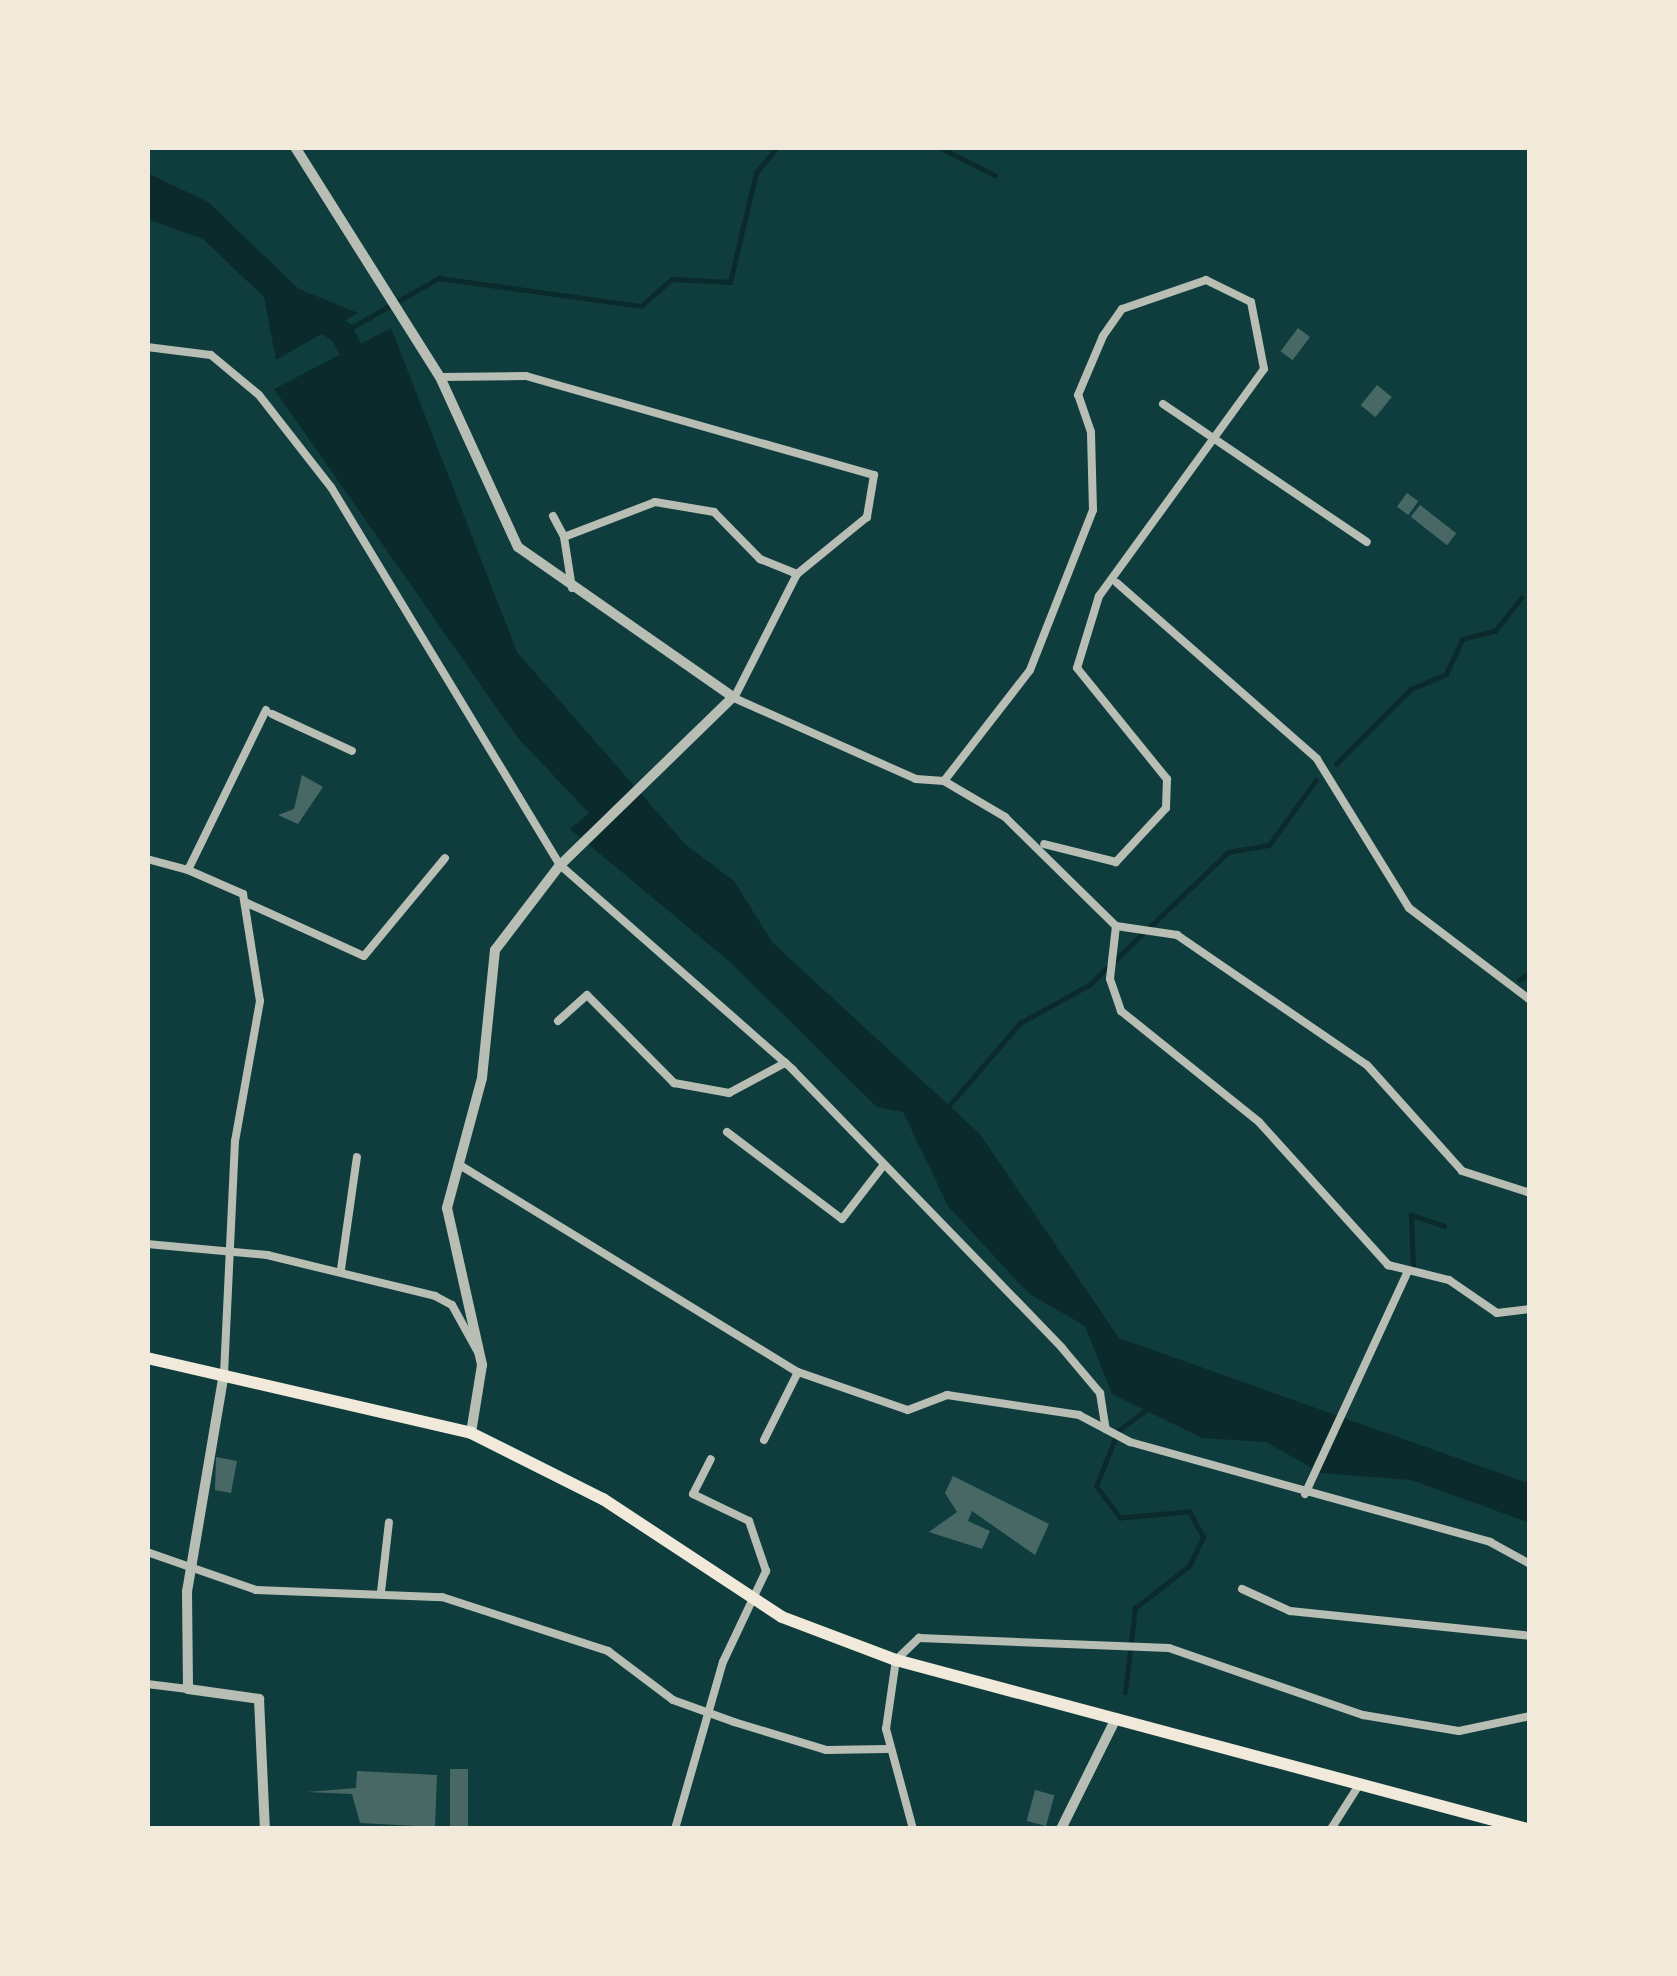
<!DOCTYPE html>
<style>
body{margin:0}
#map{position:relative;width:1677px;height:1976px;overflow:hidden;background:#0f3d3e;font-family:"Exo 2",sans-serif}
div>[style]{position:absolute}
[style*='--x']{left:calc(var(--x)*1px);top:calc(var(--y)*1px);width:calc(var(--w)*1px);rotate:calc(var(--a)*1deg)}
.water>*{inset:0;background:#0a2a2b}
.stream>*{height:4.5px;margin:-2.25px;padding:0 2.25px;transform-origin:2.25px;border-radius:2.25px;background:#0a2a2b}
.river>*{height:24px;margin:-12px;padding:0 12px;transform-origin:12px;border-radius:12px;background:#0a2a2b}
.building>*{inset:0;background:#486865;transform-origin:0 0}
.minor>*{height:8px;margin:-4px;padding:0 4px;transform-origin:4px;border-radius:4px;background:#b8beb3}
.tertiary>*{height:10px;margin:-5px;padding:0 5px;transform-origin:5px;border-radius:5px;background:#b8beb3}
.primary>*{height:12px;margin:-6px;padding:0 6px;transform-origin:6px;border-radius:6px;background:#f1e9da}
span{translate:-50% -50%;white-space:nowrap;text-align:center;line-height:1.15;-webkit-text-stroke:9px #f1e9da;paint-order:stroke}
.frame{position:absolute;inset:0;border:150px solid #f1e9da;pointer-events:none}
</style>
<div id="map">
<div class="water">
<div style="clip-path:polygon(147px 173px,208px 202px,299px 289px,358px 313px,276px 360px,264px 297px,203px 239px,147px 219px)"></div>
<div style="clip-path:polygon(391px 328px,517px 652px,685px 844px,734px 881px,773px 943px,980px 1134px,1119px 1338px,1530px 1484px,1530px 1523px,1411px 1480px,1321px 1473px,1266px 1442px,1202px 1438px,1112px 1394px,1085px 1326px,1028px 1293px,948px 1206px,903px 1112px,877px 1107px,730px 962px,570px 829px,589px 813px,517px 737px,274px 389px)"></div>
</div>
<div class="stream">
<div style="--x:939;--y:147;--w:63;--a:26.6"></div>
<div style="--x:342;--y:333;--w:112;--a:-29.6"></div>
<div style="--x:439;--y:278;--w:204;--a:7.9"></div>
<div style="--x:641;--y:306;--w:41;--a:-41.1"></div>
<div style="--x:672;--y:279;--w:58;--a:3"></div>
<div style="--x:730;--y:282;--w:112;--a:-76.6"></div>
<div style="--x:756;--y:173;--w:33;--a:-51"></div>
<div style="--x:1529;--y:583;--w:1;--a:-45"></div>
<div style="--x:1336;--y:764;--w:106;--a:-45"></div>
<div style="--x:1411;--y:689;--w:38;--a:-23"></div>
<div style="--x:1446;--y:674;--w:38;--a:-65"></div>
<div style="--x:1462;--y:639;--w:34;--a:-14"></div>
<div style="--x:1495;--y:631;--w:42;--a:-51.8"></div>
<div style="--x:1519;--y:980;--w:13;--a:-32"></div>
<div style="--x:946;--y:1109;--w:113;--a:-49.3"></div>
<div style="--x:1020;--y:1023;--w:79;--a:-28.8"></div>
<div style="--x:1089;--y:985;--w:192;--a:-43.7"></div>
<div style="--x:1228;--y:852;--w:42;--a:-9.7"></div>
<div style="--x:1269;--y:845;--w:80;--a:-54.1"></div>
<div style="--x:1413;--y:1267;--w:52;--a:-92.2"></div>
<div style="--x:1411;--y:1215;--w:35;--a:18"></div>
<div style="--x:1125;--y:1693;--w:86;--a:-83.3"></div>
<div style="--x:1135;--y:1608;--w:68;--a:-37.9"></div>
<div style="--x:1189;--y:1566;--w:32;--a:-64"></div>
<div style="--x:1203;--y:1537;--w:29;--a:-119"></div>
<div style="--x:1189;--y:1512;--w:69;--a:175"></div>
<div style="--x:1120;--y:1518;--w:40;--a:-127"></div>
<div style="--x:1096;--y:1486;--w:59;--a:-68.2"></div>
<div style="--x:1118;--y:1431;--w:35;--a:-37"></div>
</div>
<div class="river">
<div style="--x:306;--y:309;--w:43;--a:33.7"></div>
<div style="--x:342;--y:333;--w:48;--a:62.9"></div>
</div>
<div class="building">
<div style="left:1298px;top:328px;width:15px;height:29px;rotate:37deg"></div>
<div style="left:1377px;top:385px;width:19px;height:26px;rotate:39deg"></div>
<div style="left:1407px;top:493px;width:14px;height:17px;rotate:36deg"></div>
<div style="left:1420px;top:505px;width:46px;height:15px;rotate:38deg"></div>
<div style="clip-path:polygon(302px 775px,323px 787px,298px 824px,278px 815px,294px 809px)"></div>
<div style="clip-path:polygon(216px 1457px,237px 1461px,231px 1493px,215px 1490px)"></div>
<div style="clip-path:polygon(953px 1476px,1049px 1524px,1035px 1555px,972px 1511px,968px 1521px,990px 1531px,982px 1549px,929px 1532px,957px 1512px,945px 1493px)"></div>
<div style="left:450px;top:1769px;width:18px;height:59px"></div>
<div style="clip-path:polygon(357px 1771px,437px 1775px,435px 1827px,360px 1823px,352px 1794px,307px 1792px,356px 1788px)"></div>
<div style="left:1035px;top:1790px;width:20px;height:32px;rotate:15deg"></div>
</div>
<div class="minor">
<div style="--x:147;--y:347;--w:64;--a:7.1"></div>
<div style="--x:211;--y:355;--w:62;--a:39.8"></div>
<div style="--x:259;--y:395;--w:117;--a:52"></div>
<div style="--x:331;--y:487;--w:442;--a:58.8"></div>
<div style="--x:560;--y:865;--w:310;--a:41.3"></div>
<div style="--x:793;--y:1070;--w:387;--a:45.9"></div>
<div style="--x:1062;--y:1348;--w:59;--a:49.8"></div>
<div style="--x:1100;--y:1393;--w:36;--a:81"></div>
<div style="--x:440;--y:377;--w:86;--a:-0.7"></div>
<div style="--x:526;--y:376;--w:362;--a:15.9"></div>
<div style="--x:874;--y:475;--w:43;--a:99.5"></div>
<div style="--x:867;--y:517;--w:90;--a:140.8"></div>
<div style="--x:797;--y:574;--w:139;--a:116.9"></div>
<div style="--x:734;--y:698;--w:199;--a:24"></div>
<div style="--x:916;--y:779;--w:28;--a:4"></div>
<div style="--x:944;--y:781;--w:71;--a:30.5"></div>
<div style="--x:1005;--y:817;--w:156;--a:44.5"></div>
<div style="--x:1116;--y:926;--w:62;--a:8.4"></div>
<div style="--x:1177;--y:935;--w:230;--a:34.4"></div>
<div style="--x:1367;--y:1065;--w:142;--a:48.1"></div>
<div style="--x:1462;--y:1171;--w:71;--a:17.9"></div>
<div style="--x:1163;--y:404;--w:246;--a:34.1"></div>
<div style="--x:553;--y:516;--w:24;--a:62"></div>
<div style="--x:1117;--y:583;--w:266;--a:41.3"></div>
<div style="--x:1317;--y:759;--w:175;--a:58.3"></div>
<div style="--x:1409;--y:908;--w:152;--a:37.2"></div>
<div style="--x:572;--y:588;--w:52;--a:-98.9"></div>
<div style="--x:564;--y:537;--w:97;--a:-21"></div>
<div style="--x:655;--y:502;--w:60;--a:9.6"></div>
<div style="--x:714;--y:512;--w:66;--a:45.6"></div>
<div style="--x:760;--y:559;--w:40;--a:22"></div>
<div style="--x:272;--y:714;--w:88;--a:24.8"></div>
<div style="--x:944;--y:781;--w:140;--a:-52.2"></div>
<div style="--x:1030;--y:670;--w:172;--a:-68.5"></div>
<div style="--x:1093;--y:510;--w:78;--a:-91.5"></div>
<div style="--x:1091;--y:432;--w:39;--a:-109"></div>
<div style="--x:1078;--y:395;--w:64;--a:-67"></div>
<div style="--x:1103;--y:336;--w:33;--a:-55"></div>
<div style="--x:1122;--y:309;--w:89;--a:-19"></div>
<div style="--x:1206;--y:280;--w:50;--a:26.1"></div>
<div style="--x:1251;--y:302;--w:68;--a:79"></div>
<div style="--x:1264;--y:369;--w:281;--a:126"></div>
<div style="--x:1099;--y:596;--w:75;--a:107"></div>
<div style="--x:1077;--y:668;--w:143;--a:51"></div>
<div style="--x:1167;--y:779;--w:29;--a:92"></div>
<div style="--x:1166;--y:808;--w:74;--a:132.8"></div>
<div style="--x:1116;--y:862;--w:74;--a:-166"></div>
<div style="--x:147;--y:859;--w:42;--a:15"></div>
<div style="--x:188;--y:870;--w:178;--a:-64"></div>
<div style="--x:188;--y:870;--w:60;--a:23.6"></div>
<div style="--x:243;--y:894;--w:108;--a:81"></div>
<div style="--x:260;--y:1001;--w:142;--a:100.1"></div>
<div style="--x:235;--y:1141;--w:232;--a:92.7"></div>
<div style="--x:247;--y:903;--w:128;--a:24.4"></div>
<div style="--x:364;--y:956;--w:127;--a:-50.4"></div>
<div style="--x:1116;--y:926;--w:53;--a:96.5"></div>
<div style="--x:1110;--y:979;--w:34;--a:71"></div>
<div style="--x:1121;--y:1011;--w:177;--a:38.8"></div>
<div style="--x:1259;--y:1122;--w:193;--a:47.9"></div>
<div style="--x:1388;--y:1265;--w:63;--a:13.8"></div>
<div style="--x:1449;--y:1280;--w:58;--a:34.5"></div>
<div style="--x:1497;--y:1313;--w:33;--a:-7"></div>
<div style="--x:558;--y:1021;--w:39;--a:-42"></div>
<div style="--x:587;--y:995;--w:124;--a:45.3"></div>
<div style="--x:674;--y:1083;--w:56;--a:10.3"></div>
<div style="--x:729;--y:1093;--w:64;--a:-28.2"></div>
<div style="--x:727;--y:1132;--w:144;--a:37.1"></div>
<div style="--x:842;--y:1219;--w:67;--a:-52.3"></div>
<div style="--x:458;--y:1164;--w:399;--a:31.5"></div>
<div style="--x:798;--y:1372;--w:116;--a:19.1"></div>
<div style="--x:908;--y:1410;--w:42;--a:-21"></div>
<div style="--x:947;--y:1395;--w:134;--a:8.6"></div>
<div style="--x:1079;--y:1415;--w:58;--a:27.9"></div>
<div style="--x:1130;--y:1442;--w:374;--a:15.5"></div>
<div style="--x:1490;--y:1542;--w:46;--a:28.8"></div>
<div style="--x:147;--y:1244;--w:121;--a:5.2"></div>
<div style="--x:267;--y:1255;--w:173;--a:13.7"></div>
<div style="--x:435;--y:1296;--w:19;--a:28"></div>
<div style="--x:452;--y:1305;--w:56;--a:61.1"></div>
<div style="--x:341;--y:1269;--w:113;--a:-81.9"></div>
<div style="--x:764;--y:1440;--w:76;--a:-63.4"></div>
<div style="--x:1305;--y:1494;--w:246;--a:-65.2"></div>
<div style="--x:147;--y:1552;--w:115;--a:19.2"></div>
<div style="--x:256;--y:1590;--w:186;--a:2.2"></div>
<div style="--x:442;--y:1597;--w:175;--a:18"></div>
<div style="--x:608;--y:1651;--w:81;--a:37"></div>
<div style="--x:673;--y:1700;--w:65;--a:19.8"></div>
<div style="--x:734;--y:1722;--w:96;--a:16.9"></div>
<div style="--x:826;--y:1750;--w:61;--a:-0.9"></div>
<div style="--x:1242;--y:1589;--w:53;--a:24.6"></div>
<div style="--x:1290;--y:1611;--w:241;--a:5.9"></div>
<div style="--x:381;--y:1592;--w:70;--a:-83.5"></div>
<div style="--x:147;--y:1684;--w:41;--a:7"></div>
<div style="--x:675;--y:1829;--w:174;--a:-74"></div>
<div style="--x:723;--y:1662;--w:101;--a:-64.7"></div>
<div style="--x:766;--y:1571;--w:53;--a:-108.8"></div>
<div style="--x:749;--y:1521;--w:62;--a:-154.3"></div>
<div style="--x:693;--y:1494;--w:39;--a:-63"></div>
<div style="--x:913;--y:1829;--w:104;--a:-105.1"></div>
<div style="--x:886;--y:1729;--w:70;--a:-81.8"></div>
<div style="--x:896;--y:1660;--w:32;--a:-44"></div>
<div style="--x:919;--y:1638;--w:250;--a:2.3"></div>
<div style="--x:1169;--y:1648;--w:205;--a:19.1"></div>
<div style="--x:1363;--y:1715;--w:97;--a:9.5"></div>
<div style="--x:1459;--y:1731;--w:73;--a:-11.9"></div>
<div style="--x:1331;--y:1829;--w:52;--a:-57.5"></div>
</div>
<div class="tertiary">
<div style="--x:295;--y:147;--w:272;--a:57.8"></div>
<div style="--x:440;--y:377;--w:187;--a:65.4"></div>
<div style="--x:518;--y:547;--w:262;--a:34.9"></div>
<div style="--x:733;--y:697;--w:241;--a:135.8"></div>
<div style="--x:560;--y:865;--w:107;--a:127.4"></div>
<div style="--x:495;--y:950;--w:129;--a:95.8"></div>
<div style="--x:482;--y:1078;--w:135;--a:105.1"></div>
<div style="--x:447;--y:1208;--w:161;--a:77.4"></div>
<div style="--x:482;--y:1365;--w:69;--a:99.2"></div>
<div style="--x:224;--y:1373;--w:221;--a:99.6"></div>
<div style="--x:187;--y:1591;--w:98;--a:89.4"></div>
<div style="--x:188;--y:1689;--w:72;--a:8"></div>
<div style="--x:259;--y:1699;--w:130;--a:87.4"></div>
<div style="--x:1061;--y:1829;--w:124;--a:-63.6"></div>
</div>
<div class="primary">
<div style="--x:147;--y:1358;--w:333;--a:13"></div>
<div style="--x:471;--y:1433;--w:148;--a:26.6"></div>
<div style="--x:603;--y:1499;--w:214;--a:33.4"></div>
<div style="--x:782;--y:1617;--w:122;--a:20.7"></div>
<div style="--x:896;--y:1660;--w:653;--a:14.99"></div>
</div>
<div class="frame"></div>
</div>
